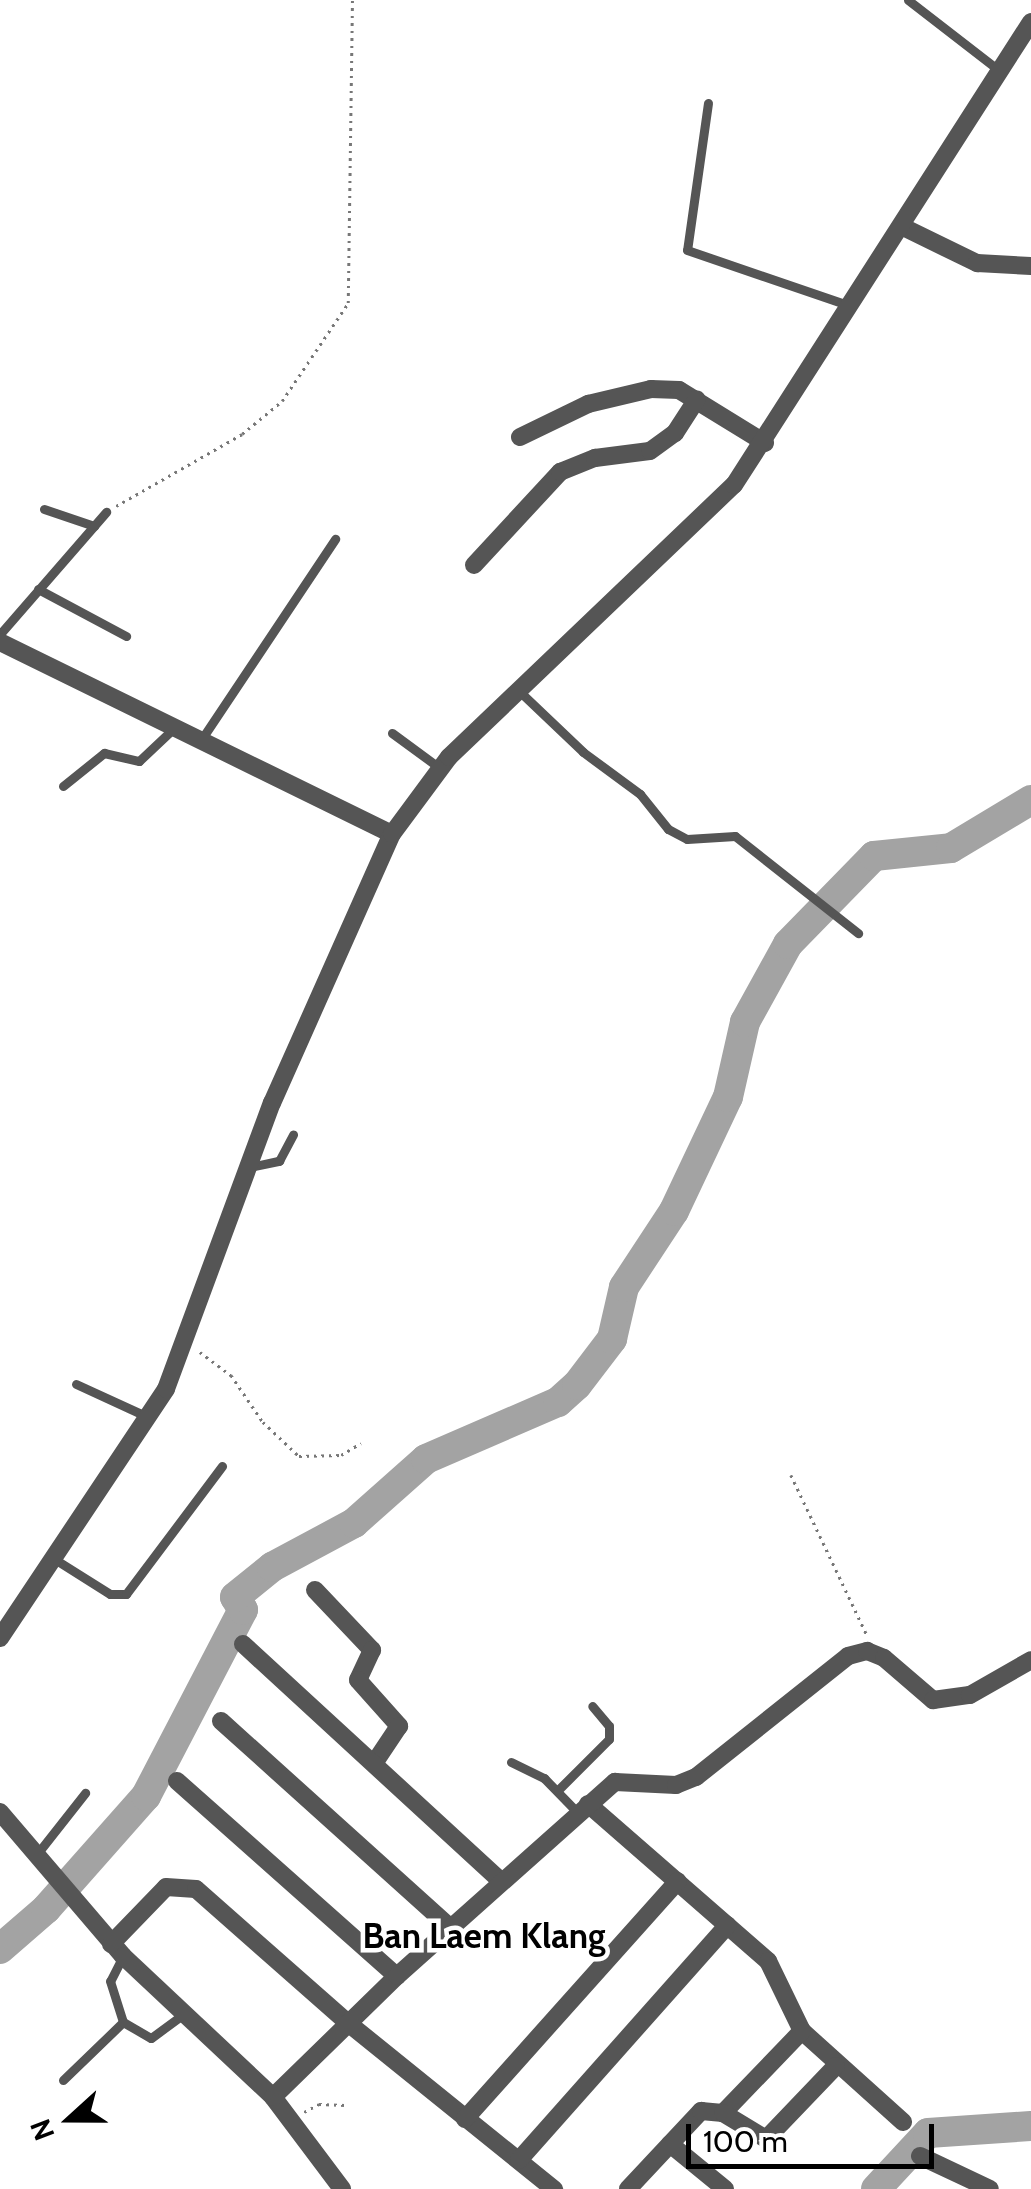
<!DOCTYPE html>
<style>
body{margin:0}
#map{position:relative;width:1031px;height:2189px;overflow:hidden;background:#fff;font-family:Cabin,sans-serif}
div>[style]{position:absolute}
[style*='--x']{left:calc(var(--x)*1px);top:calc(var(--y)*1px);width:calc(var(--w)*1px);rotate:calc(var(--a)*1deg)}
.river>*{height:30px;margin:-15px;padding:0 15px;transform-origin:15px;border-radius:15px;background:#a3a3a3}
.path>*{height:2.5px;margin-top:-1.25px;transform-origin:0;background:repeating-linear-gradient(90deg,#777 0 2.5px,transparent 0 7.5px)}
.lane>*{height:9px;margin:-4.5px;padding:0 4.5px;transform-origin:4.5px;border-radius:4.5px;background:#555}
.street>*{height:18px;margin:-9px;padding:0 9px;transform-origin:9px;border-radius:9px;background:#555}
span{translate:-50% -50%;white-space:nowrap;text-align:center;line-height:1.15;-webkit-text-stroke:9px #fff;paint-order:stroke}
.quarter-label{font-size:35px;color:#000;font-weight:700}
.north{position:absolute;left:20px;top:2069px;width:100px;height:100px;-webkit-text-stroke:8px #fff;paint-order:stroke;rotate:249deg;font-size:28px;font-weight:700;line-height:40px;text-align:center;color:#000}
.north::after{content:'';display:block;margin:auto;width:35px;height:45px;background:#000;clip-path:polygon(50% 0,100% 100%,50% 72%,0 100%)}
.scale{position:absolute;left:686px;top:2124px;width:248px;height:45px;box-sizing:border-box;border:5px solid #000;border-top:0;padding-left:12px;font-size:30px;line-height:35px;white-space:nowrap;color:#000;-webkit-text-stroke:8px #fff;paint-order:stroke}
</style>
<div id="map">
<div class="river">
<div style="--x:0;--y:1949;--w:61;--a:-41"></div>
<div style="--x:46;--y:1909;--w:151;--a:-48.5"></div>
<div style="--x:146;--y:1796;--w:210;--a:-62.5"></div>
<div style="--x:243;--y:1610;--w:15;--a:-122"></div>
<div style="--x:235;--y:1597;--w:48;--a:-39"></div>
<div style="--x:272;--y:1567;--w:93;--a:-28.2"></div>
<div style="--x:354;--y:1523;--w:96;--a:-41.6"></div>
<div style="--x:426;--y:1459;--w:144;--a:-23.4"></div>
<div style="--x:558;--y:1402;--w:25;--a:-42"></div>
<div style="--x:577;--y:1385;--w:58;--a:-52.7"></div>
<div style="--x:612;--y:1339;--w:53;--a:-77"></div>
<div style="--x:624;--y:1287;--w:91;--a:-56.7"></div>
<div style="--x:674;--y:1211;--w:126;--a:-64.7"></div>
<div style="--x:728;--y:1097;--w:77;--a:-77.2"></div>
<div style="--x:745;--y:1022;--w:89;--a:-61.1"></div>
<div style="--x:788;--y:944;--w:123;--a:-45.7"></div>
<div style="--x:874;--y:856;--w:77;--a:-5.9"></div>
<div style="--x:951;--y:848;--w:93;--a:-31"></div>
<div style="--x:876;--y:2189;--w:76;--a:-47.1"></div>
<div style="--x:928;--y:2133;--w:103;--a:-3.9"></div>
</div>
<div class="path">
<div style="--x:116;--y:506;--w:145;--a:-29.7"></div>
<div style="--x:242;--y:434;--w:52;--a:-39.5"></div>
<div style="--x:282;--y:401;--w:118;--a:-56"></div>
<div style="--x:348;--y:303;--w:303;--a:-89.2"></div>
<div style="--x:200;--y:1352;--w:39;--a:37"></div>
<div style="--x:231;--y:1375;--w:57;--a:55.8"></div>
<div style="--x:263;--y:1422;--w:50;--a:43.4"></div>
<div style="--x:299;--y:1456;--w:42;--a:-1.4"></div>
<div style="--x:341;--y:1455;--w:23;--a:-31"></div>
<div style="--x:791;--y:1475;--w:177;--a:64.6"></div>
<div style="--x:304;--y:2112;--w:17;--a:-28"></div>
<div style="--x:319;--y:2104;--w:26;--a:2"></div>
</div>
<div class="lane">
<div style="--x:908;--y:0;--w:116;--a:37.7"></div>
<div style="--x:708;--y:103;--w:148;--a:98.1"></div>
<div style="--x:687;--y:250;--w:170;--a:18.9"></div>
<div style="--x:44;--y:509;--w:53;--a:18.8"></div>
<div style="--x:38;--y:589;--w:100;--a:28.1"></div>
<div style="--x:0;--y:634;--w:162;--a:-49"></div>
<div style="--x:518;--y:690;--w:90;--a:43.6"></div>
<div style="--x:583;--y:752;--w:71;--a:36.4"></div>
<div style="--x:640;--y:794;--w:45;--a:51.3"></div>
<div style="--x:668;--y:829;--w:21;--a:28"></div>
<div style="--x:687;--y:839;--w:48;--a:-3.6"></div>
<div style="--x:735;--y:836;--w:157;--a:38.3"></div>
<div style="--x:392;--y:733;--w:61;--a:36.3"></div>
<div style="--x:201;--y:740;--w:242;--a:-56.3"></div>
<div style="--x:63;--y:786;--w:53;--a:-38.8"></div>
<div style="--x:104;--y:753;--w:36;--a:13"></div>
<div style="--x:139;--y:761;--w:50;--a:-43.4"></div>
<div style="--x:250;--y:1167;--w:30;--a:-12"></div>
<div style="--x:279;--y:1161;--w:30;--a:-62"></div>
<div style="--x:76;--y:1384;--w:77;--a:24.6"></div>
<div style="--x:56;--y:1560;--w:64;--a:32.2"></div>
<div style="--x:110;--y:1594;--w:16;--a:0"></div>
<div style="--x:126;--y:1594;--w:160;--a:-53.1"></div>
<div style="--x:511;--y:1762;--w:37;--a:26"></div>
<div style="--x:544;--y:1778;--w:49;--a:45.8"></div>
<div style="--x:558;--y:1790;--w:72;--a:-45"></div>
<div style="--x:609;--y:1739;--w:13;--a:-90"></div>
<div style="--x:609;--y:1726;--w:26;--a:-130"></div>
<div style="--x:37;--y:1854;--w:78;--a:-51.8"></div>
<div style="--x:123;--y:1956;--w:28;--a:117"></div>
<div style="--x:110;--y:1981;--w:43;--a:72.4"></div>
<div style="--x:63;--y:2080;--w:83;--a:-44"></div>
<div style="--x:123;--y:2022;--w:32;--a:30"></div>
<div style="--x:151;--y:2038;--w:42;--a:-36.3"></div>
</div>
<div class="street">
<div style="--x:901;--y:226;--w:85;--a:26"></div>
<div style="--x:977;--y:263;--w:54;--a:3.2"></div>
<div style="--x:520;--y:437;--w:76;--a:-25.9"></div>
<div style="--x:588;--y:404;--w:65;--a:-13.4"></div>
<div style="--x:651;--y:389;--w:28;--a:2"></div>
<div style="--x:679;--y:390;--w:101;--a:31.6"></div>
<div style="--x:474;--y:565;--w:127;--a:-47.2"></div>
<div style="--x:560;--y:472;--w:38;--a:-22"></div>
<div style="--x:595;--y:458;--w:55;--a:-7.3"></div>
<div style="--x:650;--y:451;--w:31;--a:-36"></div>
<div style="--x:675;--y:433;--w:40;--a:-57.1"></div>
<div style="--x:0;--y:642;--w:436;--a:26.1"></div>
<div style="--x:315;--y:1590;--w:83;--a:46.5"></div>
<div style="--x:372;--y:1650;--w:33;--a:115"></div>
<div style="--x:358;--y:1680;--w:62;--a:48.3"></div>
<div style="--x:399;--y:1726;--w:43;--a:123.7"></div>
<div style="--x:0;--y:1638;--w:299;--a:-56.3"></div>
<div style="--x:166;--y:1389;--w:305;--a:-69.7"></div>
<div style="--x:272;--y:1103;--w:295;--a:-66"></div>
<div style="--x:392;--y:834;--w:96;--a:-53.5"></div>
<div style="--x:449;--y:757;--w:394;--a:-43.7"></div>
<div style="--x:734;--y:485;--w:550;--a:-57.32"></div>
<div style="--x:243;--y:1644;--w:350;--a:42.6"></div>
<div style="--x:221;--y:1721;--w:308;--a:42"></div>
<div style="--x:177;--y:1781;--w:294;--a:41.6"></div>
<div style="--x:588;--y:1804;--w:239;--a:41.1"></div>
<div style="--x:768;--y:1961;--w:78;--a:64.1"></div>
<div style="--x:802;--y:2031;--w:136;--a:42"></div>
<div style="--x:0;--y:1812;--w:189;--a:49.5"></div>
<div style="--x:123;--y:1956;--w:206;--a:43.2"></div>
<div style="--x:273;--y:2097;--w:115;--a:53.1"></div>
<div style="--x:111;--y:1944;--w:79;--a:-46"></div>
<div style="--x:166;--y:1887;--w:30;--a:4"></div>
<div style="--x:196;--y:1889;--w:203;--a:41.4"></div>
<div style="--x:348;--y:2023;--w:265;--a:38.9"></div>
<div style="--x:273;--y:2097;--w:173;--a:-44.3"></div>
<div style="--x:397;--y:1976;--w:292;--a:-41.7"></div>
<div style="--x:615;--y:1782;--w:61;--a:2.8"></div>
<div style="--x:676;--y:1785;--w:22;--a:-22"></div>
<div style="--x:696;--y:1777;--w:194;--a:-38.5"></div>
<div style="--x:848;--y:1656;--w:20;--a:-15"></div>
<div style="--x:867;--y:1651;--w:18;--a:22"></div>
<div style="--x:884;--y:1658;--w:65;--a:40.6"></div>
<div style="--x:933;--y:1700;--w:37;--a:-8"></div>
<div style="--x:970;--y:1695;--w:70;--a:-29.8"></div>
<div style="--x:723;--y:2113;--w:114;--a:-46.1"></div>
<div style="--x:465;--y:2119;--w:319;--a:-48.2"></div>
<div style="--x:670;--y:2144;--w:71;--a:39.3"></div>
<div style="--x:920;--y:2156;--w:77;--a:25.2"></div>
<div style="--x:519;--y:2160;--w:314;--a:-48.4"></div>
<div style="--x:628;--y:2189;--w:107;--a:-46.9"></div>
<div style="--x:701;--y:2111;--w:22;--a:5"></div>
<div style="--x:723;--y:2113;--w:50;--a:31.2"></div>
<div style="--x:766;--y:2139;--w:101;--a:-46.2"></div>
</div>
<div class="quarter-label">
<span style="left:484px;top:1936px">Ban Laem Klang</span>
</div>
<div class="north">N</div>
<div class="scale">100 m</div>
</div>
